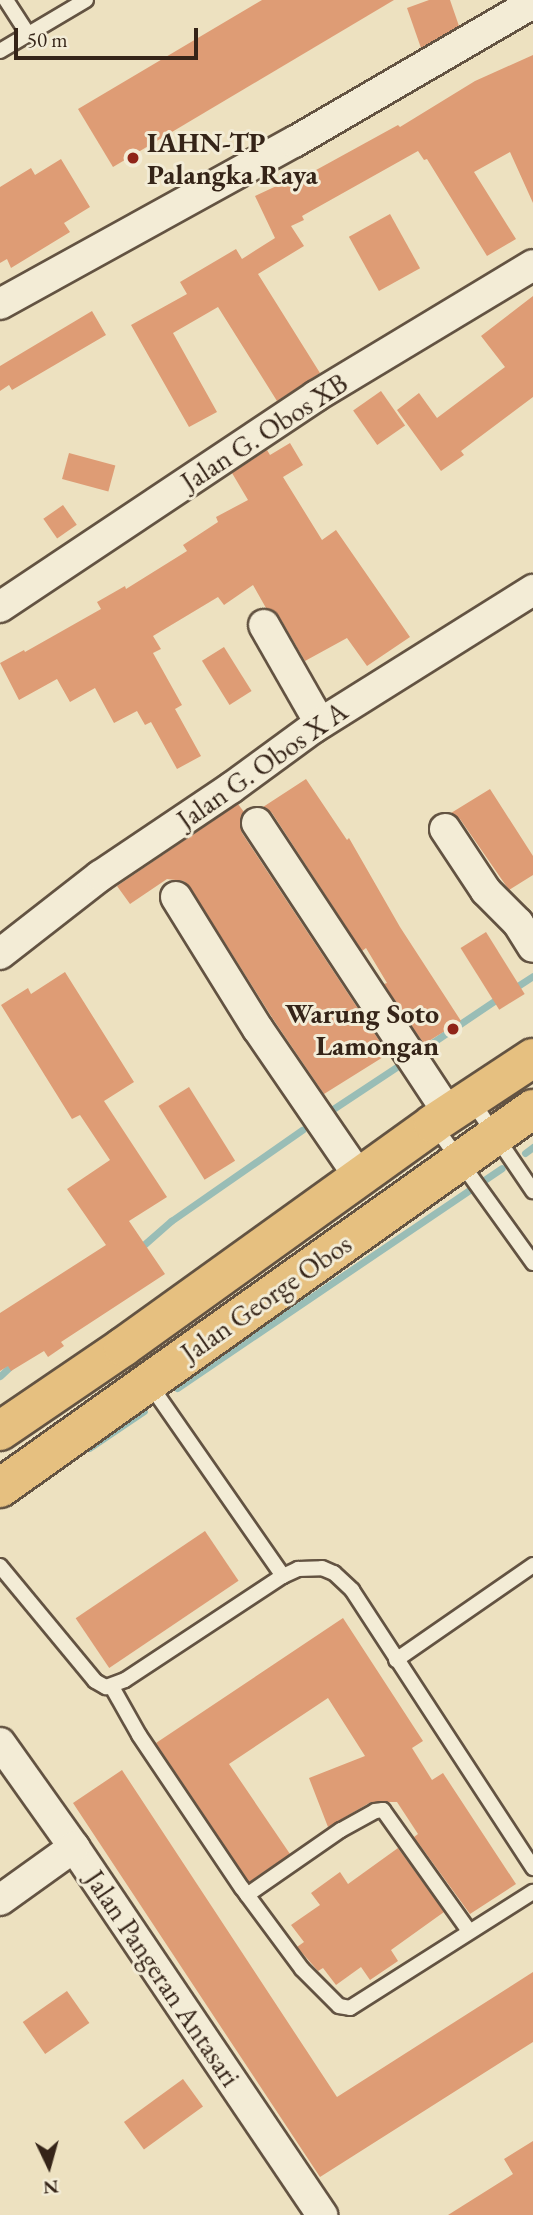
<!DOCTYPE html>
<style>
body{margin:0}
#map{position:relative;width:533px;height:2215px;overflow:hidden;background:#ede1c0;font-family:"EB Garamond",serif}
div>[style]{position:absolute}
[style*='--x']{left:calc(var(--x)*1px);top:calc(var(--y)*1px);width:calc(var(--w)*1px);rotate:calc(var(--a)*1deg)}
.stream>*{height:7px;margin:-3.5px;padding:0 3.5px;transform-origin:3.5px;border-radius:3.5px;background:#99bdb6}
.building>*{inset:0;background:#de9c75;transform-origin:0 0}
.roads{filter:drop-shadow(2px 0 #635342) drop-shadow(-2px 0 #635342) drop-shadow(0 2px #635342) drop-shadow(0 -2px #635342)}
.service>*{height:14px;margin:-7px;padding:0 7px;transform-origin:7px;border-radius:7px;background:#f3ecd6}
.minor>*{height:30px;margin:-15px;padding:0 15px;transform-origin:15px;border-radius:15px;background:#f3ecd6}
.primary>*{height:38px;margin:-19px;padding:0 19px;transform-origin:19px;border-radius:19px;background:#e6c080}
.dots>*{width:19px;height:19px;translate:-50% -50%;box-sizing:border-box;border:4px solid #f3ecd6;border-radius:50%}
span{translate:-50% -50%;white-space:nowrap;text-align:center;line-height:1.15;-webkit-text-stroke:6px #f3ecd6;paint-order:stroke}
.poi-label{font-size:28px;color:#352418;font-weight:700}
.left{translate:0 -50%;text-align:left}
.right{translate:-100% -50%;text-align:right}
.street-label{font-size:28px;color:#352418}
.north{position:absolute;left:14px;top:2131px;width:70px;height:70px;-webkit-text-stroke:5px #f3ecd6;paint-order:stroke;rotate:175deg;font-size:19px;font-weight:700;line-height:28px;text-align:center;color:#352418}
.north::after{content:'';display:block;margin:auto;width:24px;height:32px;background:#352418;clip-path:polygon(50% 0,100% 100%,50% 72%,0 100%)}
.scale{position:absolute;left:14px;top:28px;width:184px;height:32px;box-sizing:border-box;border:4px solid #352418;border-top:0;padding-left:9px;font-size:21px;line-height:24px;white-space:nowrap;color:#352418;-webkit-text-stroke:5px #f3ecd6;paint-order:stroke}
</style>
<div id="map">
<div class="stream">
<div style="--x:513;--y:989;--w:24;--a:-33"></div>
<div style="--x:417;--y:1053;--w:100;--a:-34"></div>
<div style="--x:333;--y:1109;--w:85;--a:-33.5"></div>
<div style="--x:525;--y:1153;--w:10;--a:-37"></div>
<div style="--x:139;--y:1249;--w:43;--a:-41.2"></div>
<div style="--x:171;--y:1221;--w:160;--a:-34.8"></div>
<div style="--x:0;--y:1376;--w:19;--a:-43"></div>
<div style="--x:177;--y:1388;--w:392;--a:-34.1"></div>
<div style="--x:89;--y:1448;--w:66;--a:-33.9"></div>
</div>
<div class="building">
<div style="clip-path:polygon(262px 0,394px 0,113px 167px,78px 109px)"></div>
<div style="clip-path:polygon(429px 0,450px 0,459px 26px,421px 48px,407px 8px)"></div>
<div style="clip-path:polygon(533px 55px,533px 203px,510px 152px,474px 172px,516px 239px,487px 256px,427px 159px,424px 160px,418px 151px,302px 216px,304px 220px,291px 226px,304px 246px,258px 274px,320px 373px,277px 401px,218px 307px,173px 333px,217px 412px,189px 427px,131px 325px,187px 294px,180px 282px,236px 249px,242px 259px,275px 238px,255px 196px,285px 182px,287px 186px,398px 125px,400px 127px,475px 81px)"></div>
<div style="clip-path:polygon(61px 159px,90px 207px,64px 223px,70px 232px,11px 268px,7px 259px,0 263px,0 187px,31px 168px,35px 175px)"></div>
<div style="left:390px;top:214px;width:62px;height:47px;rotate:61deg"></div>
<div style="clip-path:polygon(533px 296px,533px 397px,461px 451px,464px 455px,441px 471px,397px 410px,419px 393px,437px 418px,505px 367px,481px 336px)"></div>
<div style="clip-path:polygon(92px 311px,106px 335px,12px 390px,9px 385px,0 391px,0 366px)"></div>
<div style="left:381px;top:391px;width:42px;height:34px;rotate:55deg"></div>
<div style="clip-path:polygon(290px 443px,303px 465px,283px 477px,322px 540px,336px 530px,410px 637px,367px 666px,347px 638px,305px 661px,279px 616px,266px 608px,253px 585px,224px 605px,218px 597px,153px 636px,161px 649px,153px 653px,182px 705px,175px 709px,201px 756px,177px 769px,151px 722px,145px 725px,137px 711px,114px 723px,95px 688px,70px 702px,57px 679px,19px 700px,0 663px,24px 650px,25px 652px,101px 609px,97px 602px,125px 586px,126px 589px,187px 551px,183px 545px,218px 522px,216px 517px,248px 500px,232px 473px,267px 450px,270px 455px)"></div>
<div style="left:69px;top:453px;width:48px;height:27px;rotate:15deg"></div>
<div style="left:63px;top:505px;width:24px;height:24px;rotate:55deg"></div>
<div style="left:224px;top:647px;width:52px;height:26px;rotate:58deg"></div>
<div style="clip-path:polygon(306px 779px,347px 840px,349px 838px,400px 927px,461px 1021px,424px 1044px,384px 984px,387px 983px,366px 948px,362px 951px,272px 813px,263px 807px)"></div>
<div style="clip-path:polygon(490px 789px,533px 856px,533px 875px,509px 890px,460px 819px,451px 813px)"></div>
<div style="clip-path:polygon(238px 804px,244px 812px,240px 823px,242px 833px,388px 1054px,324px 1094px,273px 1019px,190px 887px,184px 881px,167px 879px,130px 904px,117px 886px)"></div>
<div style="left:486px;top:932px;width:73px;height:30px;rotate:58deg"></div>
<div style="clip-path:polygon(65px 972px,134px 1082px,104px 1101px,167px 1197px,129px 1221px,165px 1274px,61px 1342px,64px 1346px,48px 1357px,44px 1351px,11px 1371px,8px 1366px,0 1371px,0 1313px,106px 1245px,67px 1189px,110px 1160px,80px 1115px,72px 1119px,1px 1005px,28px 988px,31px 994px)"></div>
<div style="left:189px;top:1087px;width:87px;height:36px;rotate:58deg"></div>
<div style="left:205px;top:1531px;width:60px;height:156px;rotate:56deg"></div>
<div style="clip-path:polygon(343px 1618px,423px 1741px,412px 1748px,432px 1780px,443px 1773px,516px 1884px,470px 1914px,414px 1837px,418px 1834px,397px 1802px,371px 1802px,328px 1827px,309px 1778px,365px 1756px,328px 1698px,229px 1764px,290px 1854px,249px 1882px,156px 1743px)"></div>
<div style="clip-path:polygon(122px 1770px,337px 2097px,533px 1972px,533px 2042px,320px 2177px,73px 1803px)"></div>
<div style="clip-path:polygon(398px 1848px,444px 1912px,391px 1950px,398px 1961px,370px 1980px,361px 1967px,336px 1985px,323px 1968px,318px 1971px,297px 1947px,304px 1942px,291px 1925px,320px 1905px,311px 1893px,340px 1872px,348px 1884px)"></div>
<div style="left:67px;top:1991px;width:39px;height:54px;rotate:55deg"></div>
<div style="left:183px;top:2079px;width:34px;height:73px;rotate:54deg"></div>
<div style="clip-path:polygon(533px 2141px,533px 2215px,448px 2215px,513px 2174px,504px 2159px)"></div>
</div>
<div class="roads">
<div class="service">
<div style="--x:6;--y:0;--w:40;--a:57.1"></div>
<div style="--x:0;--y:51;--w:100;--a:-30.7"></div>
<div style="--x:472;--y:1101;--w:109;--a:55.9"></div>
<div style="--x:434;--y:1125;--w:170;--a:54.3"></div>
<div style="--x:0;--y:1566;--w:149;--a:50.4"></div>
<div style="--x:95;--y:1681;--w:13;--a:29"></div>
<div style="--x:106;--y:1687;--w:20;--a:-20"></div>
<div style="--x:125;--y:1680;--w:189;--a:-33.4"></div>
<div style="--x:283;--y:1576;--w:235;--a:-124.8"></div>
<div style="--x:283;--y:1576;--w:17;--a:-25"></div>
<div style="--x:298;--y:1569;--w:24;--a:-2"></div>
<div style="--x:322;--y:1568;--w:13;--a:23"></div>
<div style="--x:334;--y:1573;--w:25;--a:43"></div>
<div style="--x:352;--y:1590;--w:332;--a:56.9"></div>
<div style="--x:396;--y:1660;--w:167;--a:-34.7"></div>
<div style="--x:112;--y:1687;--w:55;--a:60.6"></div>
<div style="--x:139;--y:1735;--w:184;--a:56.1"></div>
<div style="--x:242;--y:1888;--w:101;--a:53.5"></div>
<div style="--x:302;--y:1969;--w:52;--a:45"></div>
<div style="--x:339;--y:2006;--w:11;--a:10"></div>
<div style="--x:350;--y:2008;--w:217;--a:-32.4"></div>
<div style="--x:247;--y:1895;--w:114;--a:-34.7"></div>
<div style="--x:341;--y:1830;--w:39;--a:-29"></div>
<div style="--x:375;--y:1811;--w:8;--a:-7"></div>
<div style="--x:383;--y:1810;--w:148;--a:54.6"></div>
</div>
<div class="minor">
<div style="--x:0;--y:304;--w:336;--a:-28.9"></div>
<div style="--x:294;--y:142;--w:276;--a:-30.2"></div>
<div style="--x:0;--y:607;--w:380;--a:-33.7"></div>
<div style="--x:316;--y:396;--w:253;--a:-31.1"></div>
<div style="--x:264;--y:625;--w:113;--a:60.3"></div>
<div style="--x:257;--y:823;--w:349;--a:56.6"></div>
<div style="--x:445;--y:829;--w:74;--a:56.5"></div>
<div style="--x:486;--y:891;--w:45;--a:45"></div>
<div style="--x:518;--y:923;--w:28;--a:58"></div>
<div style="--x:176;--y:897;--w:155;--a:58.2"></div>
<div style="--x:258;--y:1029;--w:181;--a:55.6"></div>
<div style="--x:0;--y:954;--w:127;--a:-38"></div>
<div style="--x:100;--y:876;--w:158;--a:-33.9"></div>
<div style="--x:231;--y:788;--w:102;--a:-36.2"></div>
<div style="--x:313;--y:728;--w:260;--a:-32.1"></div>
<div style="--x:0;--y:1743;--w:128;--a:54.6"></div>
<div style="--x:74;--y:1847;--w:444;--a:56"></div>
<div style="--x:0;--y:1900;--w:91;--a:-35.6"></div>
</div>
<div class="primary">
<div style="--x:0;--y:1431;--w:149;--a:-34.3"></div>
<div style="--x:123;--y:1347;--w:382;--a:-35.7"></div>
<div style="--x:433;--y:1124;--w:120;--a:-33.4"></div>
<div style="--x:0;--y:1488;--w:654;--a:-35.42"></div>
</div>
</div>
<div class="dots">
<div style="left:133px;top:158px;background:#8f2418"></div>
<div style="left:453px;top:1029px;background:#8f2418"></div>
</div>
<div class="poi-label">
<span class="left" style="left:147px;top:158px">IAHN-TP<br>Palangka Raya</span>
<span class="right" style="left:439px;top:1029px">Warung Soto<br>Lamongan</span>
</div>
<div class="street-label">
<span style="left:264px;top:432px;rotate:-33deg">Jalan G. Obos XB</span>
<span style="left:262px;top:765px;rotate:-35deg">Jalan G. Obos X A</span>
<span style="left:266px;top:1298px;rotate:-35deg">Jalan George Obos</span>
<span style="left:163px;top:1978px;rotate:56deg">Jalan Pangeran Antasari</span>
</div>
<div class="north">N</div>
<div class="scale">50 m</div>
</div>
